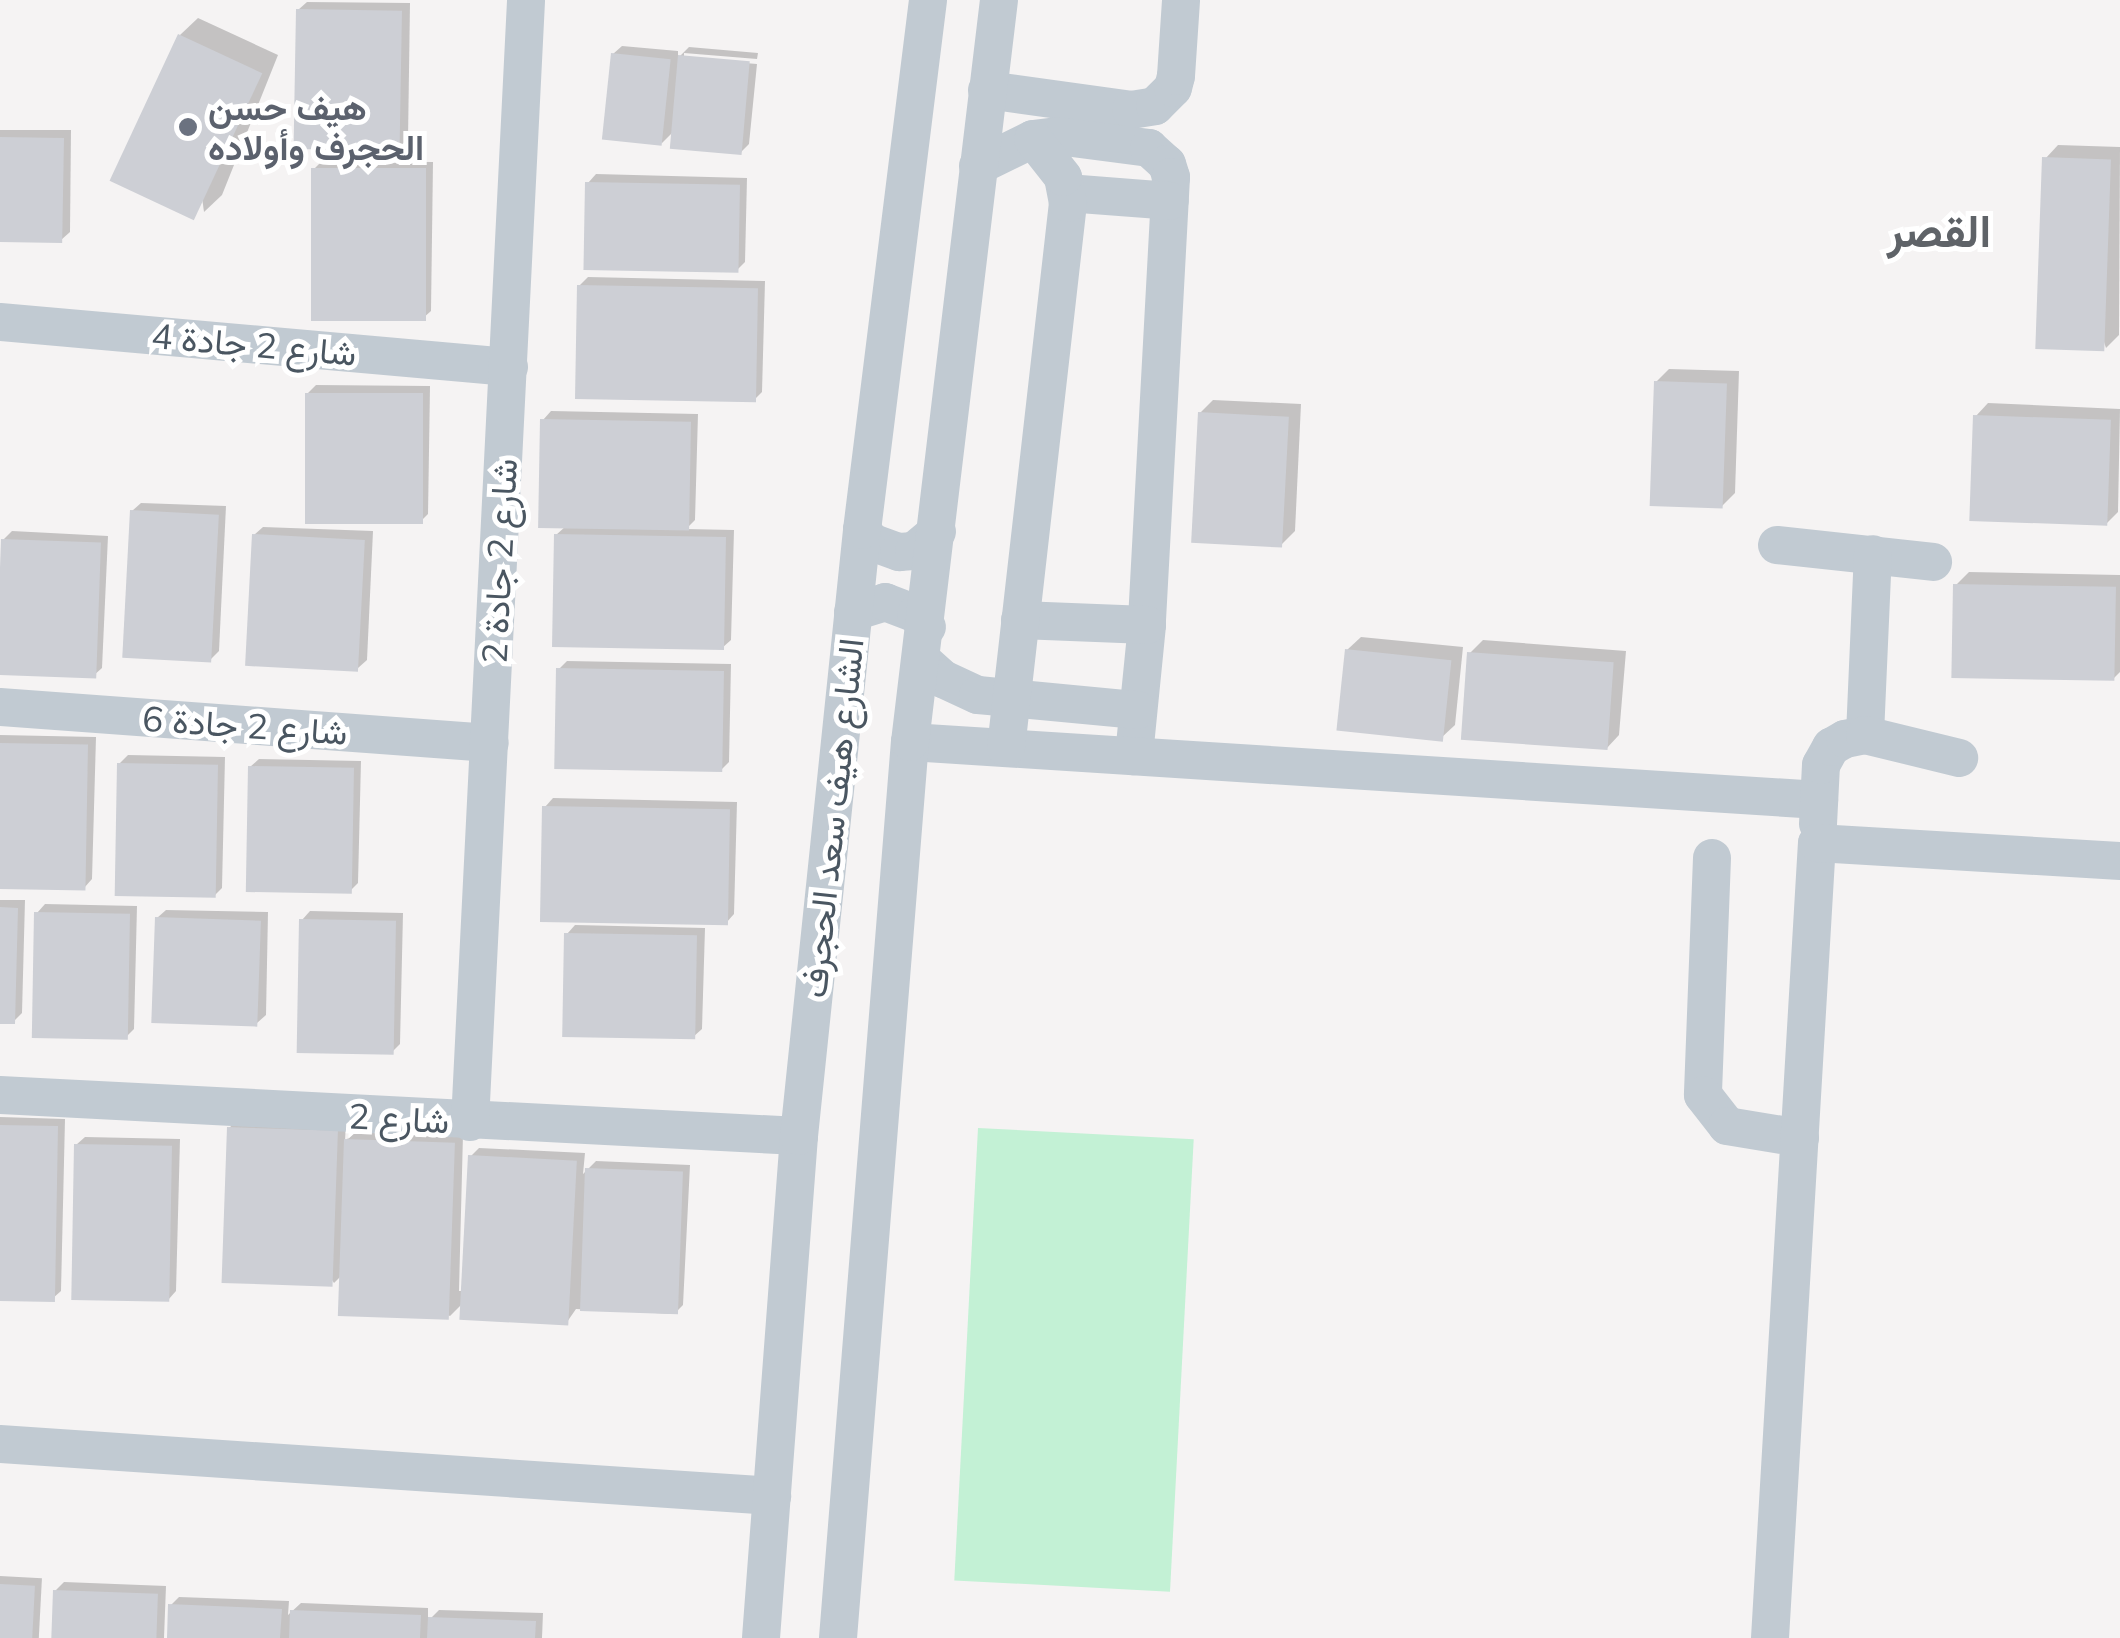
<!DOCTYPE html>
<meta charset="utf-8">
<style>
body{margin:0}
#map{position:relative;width:2120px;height:1638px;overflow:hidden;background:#f5f3f3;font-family:Mulish,Vazirmatn,sans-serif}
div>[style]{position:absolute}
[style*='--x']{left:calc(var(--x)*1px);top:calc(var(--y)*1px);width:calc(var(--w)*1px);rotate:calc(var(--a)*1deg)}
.green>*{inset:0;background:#c3f1d5;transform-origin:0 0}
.shadow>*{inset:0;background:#0003;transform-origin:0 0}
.building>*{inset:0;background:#cdcfd5;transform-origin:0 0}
.minor>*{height:38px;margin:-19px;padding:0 19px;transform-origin:19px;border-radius:19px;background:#c1cad2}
.dots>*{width:28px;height:28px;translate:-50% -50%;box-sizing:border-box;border:5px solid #fff;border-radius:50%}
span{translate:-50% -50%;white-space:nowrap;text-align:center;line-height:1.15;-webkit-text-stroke:10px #fff;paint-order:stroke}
.worship-label{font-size:35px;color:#5b616d;font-weight:700}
.left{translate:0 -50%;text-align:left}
.street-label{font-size:35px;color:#4a5661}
.district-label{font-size:45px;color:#5f6368;font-weight:700}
</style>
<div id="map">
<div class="green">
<div style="left:978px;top:1128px;width:216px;height:453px;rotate:3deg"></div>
</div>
<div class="shadow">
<div style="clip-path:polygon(307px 2px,410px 3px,408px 139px,399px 147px,298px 10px)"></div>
<div style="clip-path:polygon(198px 18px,278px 55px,222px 195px,204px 212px,180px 35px)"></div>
<div style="clip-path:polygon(622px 46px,678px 51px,678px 58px,689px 47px,758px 53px,757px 59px,684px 53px,684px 58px,757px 64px,749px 144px,740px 153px,673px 132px,662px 143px,613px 54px)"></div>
<div style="clip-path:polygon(0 130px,71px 130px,70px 232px,61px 240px,0 240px)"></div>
<div style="clip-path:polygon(2058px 145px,2120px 147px,2119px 335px,2106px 348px,2045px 159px)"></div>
<div style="clip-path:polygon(322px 161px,433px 162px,431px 311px,422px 319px,314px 169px)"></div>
<div style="clip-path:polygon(596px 174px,747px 178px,745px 262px,736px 271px,588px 183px)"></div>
<div style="clip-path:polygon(588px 277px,765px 281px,762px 392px,754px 400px,579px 286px)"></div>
<div style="clip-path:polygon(1669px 369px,1739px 371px,1735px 493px,1722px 506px,1656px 382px)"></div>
<div style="clip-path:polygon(316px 385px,430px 386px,428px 514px,420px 522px,307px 394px)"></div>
<div style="clip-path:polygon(1213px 400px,1301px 404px,1295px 531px,1282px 544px,1200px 413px)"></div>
<div style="clip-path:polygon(1988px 403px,2120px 409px,2118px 512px,2105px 525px,1975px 417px)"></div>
<div style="clip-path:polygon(551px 411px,698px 414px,695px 520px,686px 529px,734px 530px,731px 640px,722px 648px,556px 535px,566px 526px,543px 420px)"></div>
<div style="clip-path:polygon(141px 503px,226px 506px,219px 651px,211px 659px,132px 511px)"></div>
<div style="clip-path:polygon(263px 527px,373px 531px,367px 660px,358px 668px,254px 535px)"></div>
<div style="clip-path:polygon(12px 531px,108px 536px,102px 668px,93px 676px,0 672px,3px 540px)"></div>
<div style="clip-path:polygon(1969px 572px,2120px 575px,2120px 672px,2113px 679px,1956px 585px)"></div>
<div style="clip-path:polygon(1361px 637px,1463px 647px,1455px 725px,1441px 738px,1347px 650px)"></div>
<div style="clip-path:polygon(1483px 640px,1626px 651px,1619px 735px,1606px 749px,1470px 653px)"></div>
<div style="clip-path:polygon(567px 661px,731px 664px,729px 762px,720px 771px,559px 669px)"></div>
<div style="clip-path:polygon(0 735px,96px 737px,92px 879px,84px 888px,0 886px)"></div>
<div style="clip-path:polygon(128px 755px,225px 757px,222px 888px,214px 896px,119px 764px)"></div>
<div style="clip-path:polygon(259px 759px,361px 761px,358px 883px,349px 892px,250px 767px)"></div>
<div style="clip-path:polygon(553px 798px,737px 802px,734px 914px,726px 923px,545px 807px)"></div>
<div style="clip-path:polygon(0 900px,25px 900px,22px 1013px,14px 1021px,0 1021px)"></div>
<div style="clip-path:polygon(45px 904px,137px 906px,134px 1029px,126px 1037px,37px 913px)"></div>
<div style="clip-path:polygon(166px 910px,268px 912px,266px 1015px,257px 1023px,157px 918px)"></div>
<div style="clip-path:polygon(310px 911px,403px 913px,400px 1044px,391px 1053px,302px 920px)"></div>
<div style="clip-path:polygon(575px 925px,705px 928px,702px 1029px,693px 1037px,567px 934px)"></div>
<div style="clip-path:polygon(0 1117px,65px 1119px,61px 1291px,52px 1299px,0 1298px)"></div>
<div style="clip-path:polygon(238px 1120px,346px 1122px,345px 1141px,355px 1132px,463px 1134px,459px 1291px,463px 1291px,471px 1156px,479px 1148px,585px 1153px,583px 1174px,596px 1161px,690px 1165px,683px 1305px,674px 1314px,576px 1309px,567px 1322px,463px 1303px,450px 1316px,343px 1274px,334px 1283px,229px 1128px)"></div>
<div style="clip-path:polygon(85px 1137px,180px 1139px,176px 1291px,168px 1300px,76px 1145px)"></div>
<div style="left:0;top:1576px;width:42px;height:62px;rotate:3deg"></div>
<div style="clip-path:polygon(64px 1582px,166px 1586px,164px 1638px,53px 1638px,55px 1591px)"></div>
<div style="clip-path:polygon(179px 1597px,289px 1601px,288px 1615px,301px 1603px,428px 1608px,428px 1621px,439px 1610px,543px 1613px,542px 1638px,169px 1638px,171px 1605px)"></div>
</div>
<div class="building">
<div style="left:296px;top:9px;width:106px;height:140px;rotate:1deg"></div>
<div style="left:178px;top:34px;width:93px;height:162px;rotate:25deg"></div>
<div style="left:611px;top:53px;width:60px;height:87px;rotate:6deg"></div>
<div style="left:678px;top:55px;width:72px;height:94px;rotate:5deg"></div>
<div style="left:0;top:137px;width:64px;height:105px;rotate:1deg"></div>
<div style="left:2042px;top:157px;width:69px;height:192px;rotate:2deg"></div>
<div style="left:311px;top:168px;width:115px;height:153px"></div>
<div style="left:585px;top:182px;width:155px;height:88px;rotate:1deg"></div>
<div style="left:577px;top:285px;width:181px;height:114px;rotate:1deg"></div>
<div style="left:1654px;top:381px;width:73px;height:125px;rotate:2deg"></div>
<div style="left:305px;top:393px;width:118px;height:131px"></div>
<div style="left:1198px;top:412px;width:91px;height:131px;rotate:3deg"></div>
<div style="left:1973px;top:415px;width:138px;height:106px;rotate:2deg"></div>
<div style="left:540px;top:419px;width:151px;height:109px;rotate:1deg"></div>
<div style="left:130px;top:510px;width:89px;height:148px;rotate:3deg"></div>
<div style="left:252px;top:534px;width:113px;height:132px;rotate:3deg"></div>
<div style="left:554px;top:534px;width:172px;height:113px;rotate:1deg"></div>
<div style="left:1px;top:539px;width:100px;height:136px;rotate:2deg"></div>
<div style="left:1953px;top:584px;width:163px;height:94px;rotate:1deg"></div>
<div style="left:1345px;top:649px;width:107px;height:82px;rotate:6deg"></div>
<div style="left:1467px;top:652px;width:147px;height:88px;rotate:4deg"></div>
<div style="left:556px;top:668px;width:168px;height:101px;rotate:1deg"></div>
<div style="left:0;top:743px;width:88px;height:146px;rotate:1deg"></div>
<div style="left:117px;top:763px;width:101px;height:133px;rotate:1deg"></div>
<div style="left:248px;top:766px;width:106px;height:126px;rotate:1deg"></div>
<div style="left:542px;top:806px;width:188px;height:116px;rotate:1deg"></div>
<div style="clip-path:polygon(0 907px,18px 908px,15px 1024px,0 1024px)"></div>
<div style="left:34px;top:912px;width:96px;height:126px;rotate:1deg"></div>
<div style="left:155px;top:917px;width:106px;height:106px;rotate:2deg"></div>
<div style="left:299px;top:919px;width:97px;height:134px;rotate:1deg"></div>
<div style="left:564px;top:933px;width:133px;height:104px;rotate:1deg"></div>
<div style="left:0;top:1125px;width:58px;height:176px;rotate:1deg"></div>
<div style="left:227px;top:1127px;width:111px;height:156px;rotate:2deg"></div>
<div style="left:344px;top:1139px;width:111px;height:177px;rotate:2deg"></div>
<div style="left:74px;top:1144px;width:98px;height:156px;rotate:1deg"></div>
<div style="left:468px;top:1155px;width:109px;height:165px;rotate:3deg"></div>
<div style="left:585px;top:1168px;width:98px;height:143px;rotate:2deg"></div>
<div style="left:0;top:1584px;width:35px;height:54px;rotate:3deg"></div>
<div style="left:53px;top:1590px;width:105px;height:48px;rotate:2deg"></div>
<div style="clip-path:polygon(168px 1604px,282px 1609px,280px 1638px,167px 1638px)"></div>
<div style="clip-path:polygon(290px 1610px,421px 1615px,420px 1638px,289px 1638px)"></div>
<div style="clip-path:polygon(428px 1617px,536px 1621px,535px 1638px,427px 1638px)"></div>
</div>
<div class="minor">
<div style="--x:987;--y:90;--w:145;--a:7.9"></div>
<div style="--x:1131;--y:110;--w:24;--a:-9"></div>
<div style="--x:1155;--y:106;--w:25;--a:-45"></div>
<div style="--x:1173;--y:88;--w:12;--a:-76"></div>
<div style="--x:1176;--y:76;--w:76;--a:-86.2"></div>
<div style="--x:978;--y:166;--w:61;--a:-26.1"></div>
<div style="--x:1033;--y:139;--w:24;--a:-7"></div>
<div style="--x:1057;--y:136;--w:93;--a:7.4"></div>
<div style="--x:1149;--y:148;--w:24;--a:42"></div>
<div style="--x:1167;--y:164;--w:14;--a:73"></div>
<div style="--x:1171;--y:177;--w:449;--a:93.1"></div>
<div style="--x:1147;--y:625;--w:132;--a:95.7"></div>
<div style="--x:1067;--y:193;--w:103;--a:4.4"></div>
<div style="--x:0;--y:322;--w:511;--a:5.05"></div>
<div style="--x:862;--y:530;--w:15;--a:53"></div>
<div style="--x:871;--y:542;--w:30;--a:20"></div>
<div style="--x:899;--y:552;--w:15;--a:-4"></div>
<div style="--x:914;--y:551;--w:30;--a:-40"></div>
<div style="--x:1777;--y:545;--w:157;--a:6.2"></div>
<div style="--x:853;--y:612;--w:34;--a:-17"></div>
<div style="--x:885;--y:602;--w:33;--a:21"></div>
<div style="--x:916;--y:614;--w:17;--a:50"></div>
<div style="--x:1020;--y:620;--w:127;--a:2.3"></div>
<div style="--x:923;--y:661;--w:27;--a:42"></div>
<div style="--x:943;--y:679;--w:38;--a:25"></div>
<div style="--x:978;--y:695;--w:160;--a:5.4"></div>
<div style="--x:0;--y:707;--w:491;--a:4.2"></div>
<div style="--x:1865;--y:735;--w:181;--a:-87.5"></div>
<div style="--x:910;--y:742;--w:911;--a:3.65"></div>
<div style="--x:1006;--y:748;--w:549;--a:-83.51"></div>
<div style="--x:1068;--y:203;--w:26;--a:-101"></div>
<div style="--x:1063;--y:177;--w:48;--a:-128.3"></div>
<div style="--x:1818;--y:824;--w:59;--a:-87.1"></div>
<div style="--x:1821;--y:765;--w:21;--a:-61"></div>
<div style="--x:1831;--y:747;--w:16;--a:-30"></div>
<div style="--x:1845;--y:739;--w:20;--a:-11"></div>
<div style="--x:1865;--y:735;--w:97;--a:13.7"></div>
<div style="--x:1712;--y:858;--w:237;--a:92.2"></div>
<div style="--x:1703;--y:1095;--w:39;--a:52"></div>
<div style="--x:1727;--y:1126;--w:74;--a:9.3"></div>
<div style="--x:0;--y:1095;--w:800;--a:2.94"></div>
<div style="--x:470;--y:1122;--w:1123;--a:-87.14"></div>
<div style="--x:0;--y:1444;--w:774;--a:3.85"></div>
<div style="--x:761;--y:1638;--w:503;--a:-85.67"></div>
<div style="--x:799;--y:1136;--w:609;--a:-84.06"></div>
<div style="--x:862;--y:530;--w:534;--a:-82.9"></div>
<div style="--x:838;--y:1638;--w:899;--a:-85.41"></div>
<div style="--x:910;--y:742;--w:747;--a:-83.16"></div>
<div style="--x:1770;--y:1638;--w:796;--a:-86.62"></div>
<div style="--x:1817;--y:843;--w:304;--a:3.4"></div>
</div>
<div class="dots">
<div style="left:188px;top:127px;background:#6b7280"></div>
</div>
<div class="worship-label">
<span class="left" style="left:208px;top:127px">هيف حسن<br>الحجرف وأولاده</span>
</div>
<div class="street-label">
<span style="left:254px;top:344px;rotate:5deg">شارع 2 جادة 4</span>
<span style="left:499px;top:561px;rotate:-87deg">شارع 2 جادة 2</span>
<span style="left:245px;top:725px;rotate:4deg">شارع 2 جادة 6</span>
<span style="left:832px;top:818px;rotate:-84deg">الشارع هيف سعد الحجرف</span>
<span style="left:399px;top:1118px;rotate:3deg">شارع 2</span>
</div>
<div class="district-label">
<span style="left:1939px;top:231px">القصر</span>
</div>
</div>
